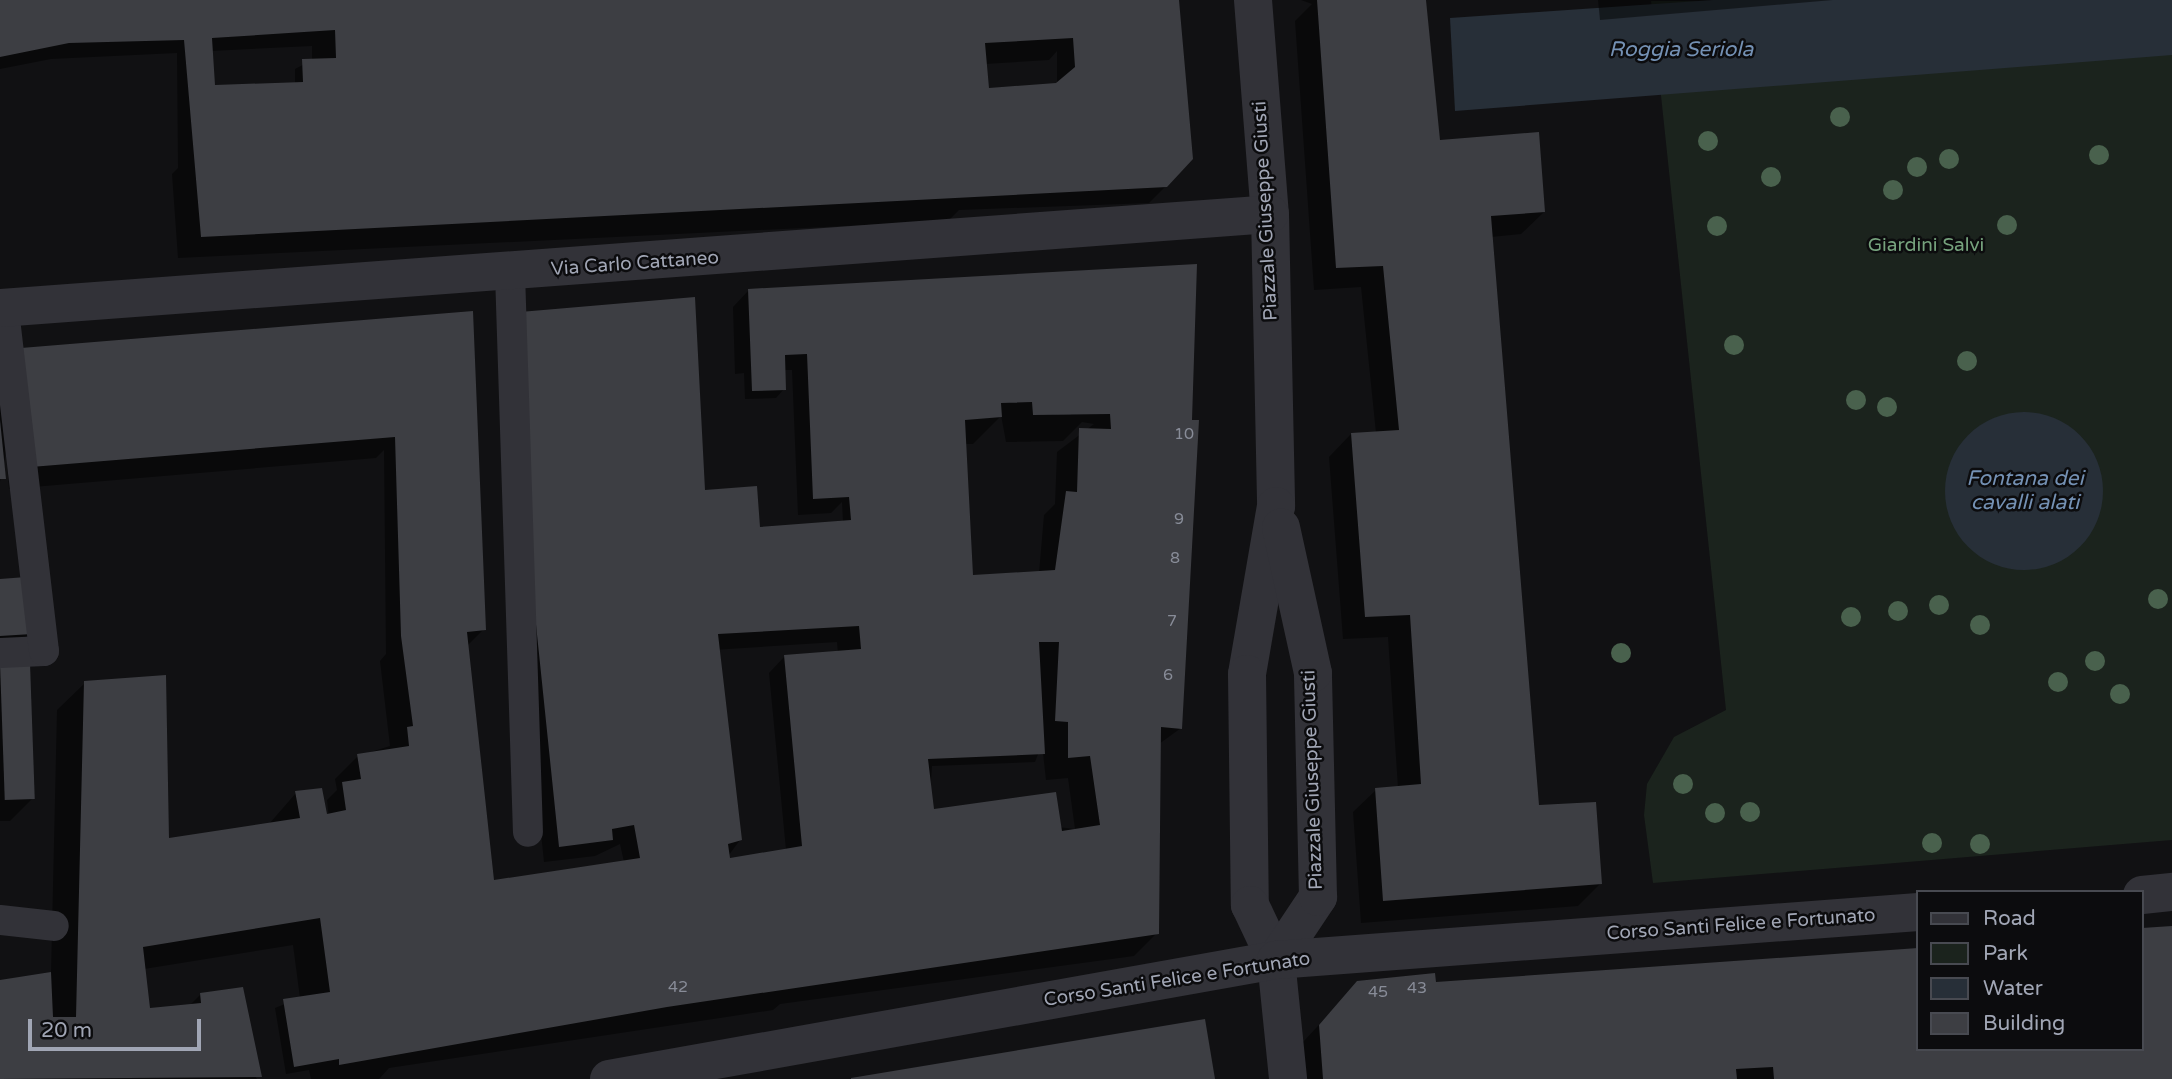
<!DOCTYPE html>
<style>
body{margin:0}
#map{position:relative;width:2172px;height:1079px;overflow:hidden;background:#111113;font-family:"Varela Round",sans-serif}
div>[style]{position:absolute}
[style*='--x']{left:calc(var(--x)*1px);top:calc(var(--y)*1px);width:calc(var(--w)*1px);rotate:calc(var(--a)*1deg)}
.green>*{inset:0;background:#1b231d}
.water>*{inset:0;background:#272f38}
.round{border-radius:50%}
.shadow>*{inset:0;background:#0007}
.building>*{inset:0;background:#3d3e43;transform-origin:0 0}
.lane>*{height:30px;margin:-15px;padding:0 15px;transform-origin:15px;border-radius:15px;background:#323238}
.street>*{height:38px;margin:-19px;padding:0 19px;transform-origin:19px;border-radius:19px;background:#323238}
.trees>*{width:20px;height:20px;margin:-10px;border-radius:50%;background:#49614d}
span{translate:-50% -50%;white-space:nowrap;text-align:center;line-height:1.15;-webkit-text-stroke:5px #0c0c0e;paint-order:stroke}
.number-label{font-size:16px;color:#888c98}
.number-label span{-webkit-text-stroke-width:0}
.street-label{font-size:19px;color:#a1a6b5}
.park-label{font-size:19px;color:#76a27d}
.water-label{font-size:21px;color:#7491b4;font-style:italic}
.legend{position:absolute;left:1916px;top:890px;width:228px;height:161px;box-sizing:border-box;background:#0c0c0e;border:2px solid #484a51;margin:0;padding:9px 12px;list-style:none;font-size:21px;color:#a1a6b5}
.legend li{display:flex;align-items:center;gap:14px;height:35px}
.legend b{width:35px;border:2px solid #484a51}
.scale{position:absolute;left:28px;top:1019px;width:173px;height:32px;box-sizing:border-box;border:4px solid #a1a6b5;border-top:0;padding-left:9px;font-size:21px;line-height:24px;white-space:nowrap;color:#a1a6b5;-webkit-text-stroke:5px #0c0c0e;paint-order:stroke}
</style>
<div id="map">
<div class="green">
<div style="clip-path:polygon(2172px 0,2172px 840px,1653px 883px,1644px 815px,1647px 784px,1674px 737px,1726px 710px,1651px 1px)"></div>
</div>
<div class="water">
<div style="clip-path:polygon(1713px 0,2172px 0,2172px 55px,1455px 111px,1450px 18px)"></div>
<div class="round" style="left:1945px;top:412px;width:158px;height:158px"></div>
</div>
<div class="shadow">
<div style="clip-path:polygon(evenodd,0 0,1176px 0,1166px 186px,1149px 203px,959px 210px,948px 221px,178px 258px,172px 174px,178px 168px,177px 53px,51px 59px,0 69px,0 0,312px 46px,312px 60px,295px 69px,295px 84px,211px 87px,211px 51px,312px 46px,0 0,1057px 51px,1057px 85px,984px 90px,985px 64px,1049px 60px,1057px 51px)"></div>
<div style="clip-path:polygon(1301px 0,1425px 0,1439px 142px,1544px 212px,1521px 234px,1491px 237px,1538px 807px,1601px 883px,1578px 906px,1361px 923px,1353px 812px,1376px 790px,1398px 788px,1388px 637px,1343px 639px,1329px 457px,1351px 434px,1376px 433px,1361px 287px,1314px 290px,1295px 21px,1312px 4px)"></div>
<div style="clip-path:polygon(1598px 0,1833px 0,1600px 20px)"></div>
<div style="clip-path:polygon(evenodd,1195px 265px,1181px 728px,1159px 744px,1157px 933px,1134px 956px,780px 1004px,773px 1010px,389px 1068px,379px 1079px,311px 1079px,309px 1070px,286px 1074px,275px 1008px,300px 998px,293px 945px,144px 969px,149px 1010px,189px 1006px,201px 994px,257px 1079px,0 1079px,0 982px,51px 974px,57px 710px,85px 683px,167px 840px,269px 824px,296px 793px,329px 818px,327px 800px,337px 790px,335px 779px,358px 756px,390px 746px,380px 661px,386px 654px,384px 450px,376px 458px,9px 489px,6px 452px,0 482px,0 371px,22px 349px,471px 313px,484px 629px,467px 646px,493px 882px,624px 862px,620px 844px,595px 856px,544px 862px,517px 603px,703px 491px,759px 529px,843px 522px,842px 502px,831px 513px,798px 515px,792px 370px,784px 370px,784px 389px,776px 398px,745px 399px,744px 373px,735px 374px,733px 307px,749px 290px,1195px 265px,999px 404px,1006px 442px,1063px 441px,1082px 422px,1094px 424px,1057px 452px,1055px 504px,1044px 515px,1039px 573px,968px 577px,965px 444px,973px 444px,1000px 417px,999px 404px,1195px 265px,837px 642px,838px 654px,785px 656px,769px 673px,786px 850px,723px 863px,740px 840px,713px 650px,837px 642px,1195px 265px,1042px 744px,1046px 780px,1068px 778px,1075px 829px,929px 812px,932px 766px,1035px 762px,1042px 744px)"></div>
<div style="clip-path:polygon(0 581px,30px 633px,13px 649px,0 650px)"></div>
<div style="clip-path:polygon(0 666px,33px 798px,10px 821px,0 821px)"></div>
<div style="clip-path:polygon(2172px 930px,2172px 1079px,1306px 1079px,1303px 1042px,1358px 983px,1435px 984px,1918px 949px,1918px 1049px,2142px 1049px)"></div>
</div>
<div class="building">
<div style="clip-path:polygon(evenodd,0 0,1179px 0,1193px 159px,1167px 187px,201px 237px,184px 40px,69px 43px,0 57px,0 0,335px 30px,336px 58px,302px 59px,303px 82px,215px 85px,212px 38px,335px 30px,0 0,1073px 38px,1075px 67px,1056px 83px,989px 88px,985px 43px,1073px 38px)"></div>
<div style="clip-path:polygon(1317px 0,1426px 0,1440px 140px,1539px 132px,1545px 212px,1491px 216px,1539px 805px,1596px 802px,1602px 884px,1383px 901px,1375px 788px,1421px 784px,1410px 615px,1365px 617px,1351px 433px,1399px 430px,1383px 266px,1336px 268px)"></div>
<div style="clip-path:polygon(evenodd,1197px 264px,1192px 420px,1199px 420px,1182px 729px,1161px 727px,1159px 934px,667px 1007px,339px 1065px,339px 1059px,294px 1067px,283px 999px,330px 992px,320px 918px,143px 947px,150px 1008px,201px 1003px,200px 993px,243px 987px,262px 1077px,0 1079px,0 980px,51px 972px,53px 1017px,76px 1017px,84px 681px,166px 675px,169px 838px,300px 818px,295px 791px,322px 788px,327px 814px,346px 810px,342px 782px,361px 779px,357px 754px,409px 746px,407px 727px,413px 726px,401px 636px,395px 437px,31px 467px,21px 348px,473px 311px,486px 630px,467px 632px,494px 880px,640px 858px,634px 825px,612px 829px,613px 840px,559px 847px,532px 586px,520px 312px,695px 297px,705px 490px,757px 486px,760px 527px,851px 520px,849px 497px,813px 499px,807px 354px,785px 355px,786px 390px,752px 391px,748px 289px,1197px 264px,1032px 402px,1033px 415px,1110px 414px,1111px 429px,1079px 428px,1077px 492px,1066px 491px,1055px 570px,973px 575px,965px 420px,1002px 417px,1001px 403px,1032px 402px,1197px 264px,859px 626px,861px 649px,784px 655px,802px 846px,730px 858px,728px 844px,742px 840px,718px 634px,859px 626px,1197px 264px,1039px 642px,1059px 642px,1055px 721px,1068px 722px,1068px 758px,1090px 756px,1100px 825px,1062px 831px,1056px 792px,934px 809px,928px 759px,1045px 754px,1039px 642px)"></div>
<div style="clip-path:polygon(0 420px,6px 479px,0 479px)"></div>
<div style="clip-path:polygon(26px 577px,32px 634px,0 636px,0 579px)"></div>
<div style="left:30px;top:663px;width:136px;height:30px;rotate:88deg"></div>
<div style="clip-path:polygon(2172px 926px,2172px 1079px,1774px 1079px,1773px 1067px,1736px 1069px,1737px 1079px,1323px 1079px,1319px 1025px,1357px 981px,1435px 973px,1436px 982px,1918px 948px,1918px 1049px,2142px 1049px,2142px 928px)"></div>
<div style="clip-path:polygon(1205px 1019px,1215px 1079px,851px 1079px,851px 1078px)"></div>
</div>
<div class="lane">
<div style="--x:510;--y:273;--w:559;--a:88.16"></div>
<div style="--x:0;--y:653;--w:44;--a:-2.6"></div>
<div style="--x:44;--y:651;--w:345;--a:-96.7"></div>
<div style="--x:0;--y:920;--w:54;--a:6.3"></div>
</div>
<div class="street">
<div style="--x:1253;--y:0;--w:215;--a:85.5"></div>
<div style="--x:1270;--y:214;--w:292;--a:88.8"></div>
<div style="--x:1276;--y:506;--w:170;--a:99.8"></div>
<div style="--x:1247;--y:674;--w:231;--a:89.3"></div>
<div style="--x:1250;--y:905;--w:61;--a:64.7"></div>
<div style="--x:1276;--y:960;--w:120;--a:84.2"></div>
<div style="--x:0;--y:308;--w:1273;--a:-4.23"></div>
<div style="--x:2142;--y:895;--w:30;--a:-6"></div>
<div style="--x:1276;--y:960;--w:76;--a:-56.3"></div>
<div style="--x:1318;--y:897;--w:224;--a:-91.3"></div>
<div style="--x:1313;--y:673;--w:149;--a:-102.4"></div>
<div style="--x:609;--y:1079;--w:678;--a:-10.12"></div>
<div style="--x:1276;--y:960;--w:644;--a:-4.28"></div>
</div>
<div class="trees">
<div style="left:1840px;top:117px"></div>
<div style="left:1708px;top:141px"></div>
<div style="left:2099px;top:155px"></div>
<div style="left:1949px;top:159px"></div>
<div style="left:1917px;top:167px"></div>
<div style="left:1771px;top:177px"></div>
<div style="left:1893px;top:190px"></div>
<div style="left:2007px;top:225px"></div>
<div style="left:1717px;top:226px"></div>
<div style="left:1734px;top:345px"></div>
<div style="left:1967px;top:361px"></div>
<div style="left:1856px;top:400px"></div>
<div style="left:1887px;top:407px"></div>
<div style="left:2158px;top:599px"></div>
<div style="left:1939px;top:605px"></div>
<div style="left:1898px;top:611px"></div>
<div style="left:1851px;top:617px"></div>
<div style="left:1980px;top:625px"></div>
<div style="left:1621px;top:653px"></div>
<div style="left:2095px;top:661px"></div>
<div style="left:2058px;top:682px"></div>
<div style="left:2120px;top:694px"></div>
<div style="left:1683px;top:784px"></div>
<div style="left:1750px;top:812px"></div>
<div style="left:1715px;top:813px"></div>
<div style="left:1932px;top:843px"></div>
<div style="left:1980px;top:844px"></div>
</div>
<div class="number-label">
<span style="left:1184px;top:434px">10</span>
<span style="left:1179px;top:519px">9</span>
<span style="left:1175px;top:558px">8</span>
<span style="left:1172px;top:621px">7</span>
<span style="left:1168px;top:675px">6</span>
<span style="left:678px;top:987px">42</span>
<span style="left:1417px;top:988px">43</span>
<span style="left:1378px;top:992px">45</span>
</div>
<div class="street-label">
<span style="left:1266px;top:211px;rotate:-93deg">Piazzale Giuseppe Giusti</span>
<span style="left:635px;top:264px;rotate:-4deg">Via Carlo Cattaneo</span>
<span style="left:1313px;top:780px;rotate:-92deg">Piazzale Giuseppe Giusti</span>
<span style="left:1741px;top:925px;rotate:-4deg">Corso Santi Felice e Fortunato</span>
<span style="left:1177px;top:980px;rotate:-9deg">Corso Santi Felice e Fortunato</span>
</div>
<div class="park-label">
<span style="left:1926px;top:246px">Giardini Salvi</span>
</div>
<div class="water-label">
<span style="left:1681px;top:50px">Roggia Seriola</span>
<span style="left:2025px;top:491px">Fontana dei<br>cavalli alati</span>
</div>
<ul class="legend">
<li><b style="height:9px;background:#323238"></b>Road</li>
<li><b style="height:19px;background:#1b231d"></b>Park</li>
<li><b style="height:19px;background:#272f38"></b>Water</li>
<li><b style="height:19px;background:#3d3e43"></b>Building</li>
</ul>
<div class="scale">20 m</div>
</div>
